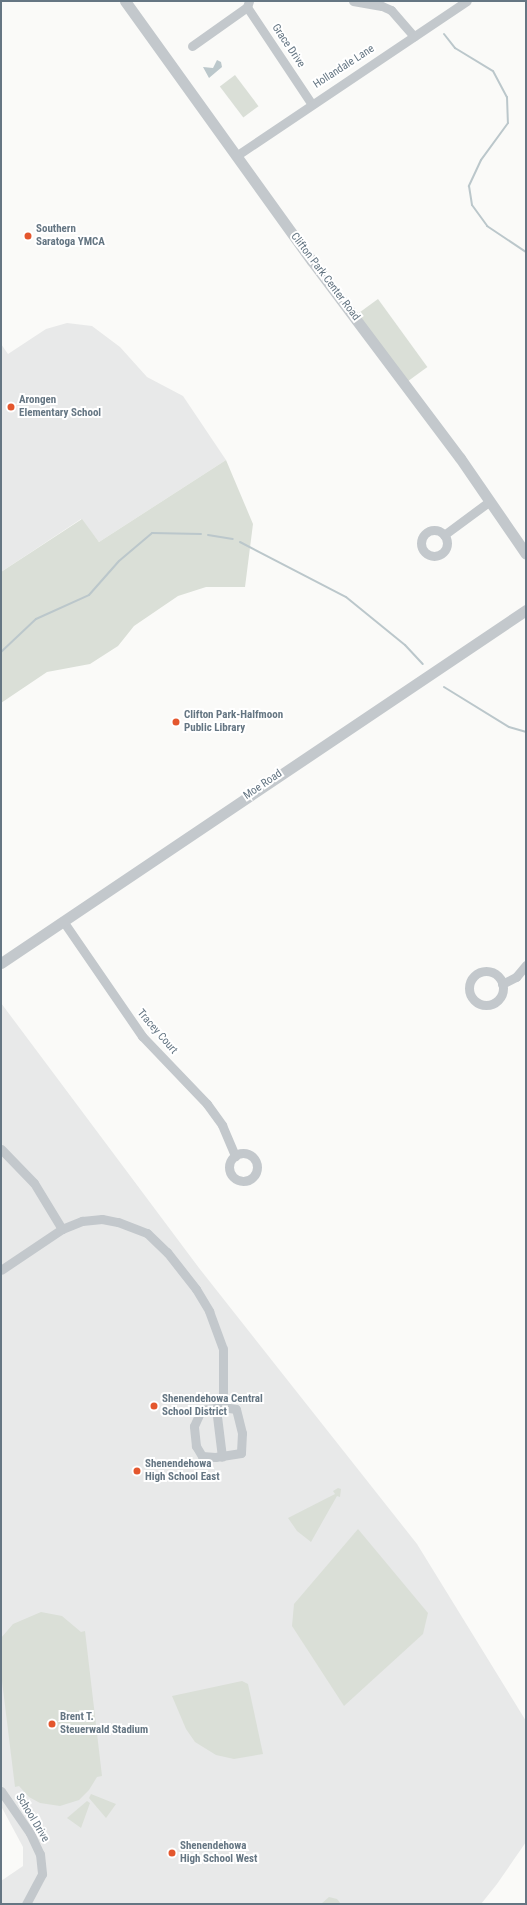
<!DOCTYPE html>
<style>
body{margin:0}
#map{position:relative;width:527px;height:1905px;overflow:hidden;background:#fafaf8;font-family:"Roboto Condensed",sans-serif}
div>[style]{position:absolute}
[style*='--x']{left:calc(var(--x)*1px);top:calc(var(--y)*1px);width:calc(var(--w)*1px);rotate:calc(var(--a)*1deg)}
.built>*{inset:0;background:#e8e9e9}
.green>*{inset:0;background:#dadfd7;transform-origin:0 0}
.water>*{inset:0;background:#bbc7cb}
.stream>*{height:2px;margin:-1px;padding:0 1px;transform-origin:1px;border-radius:1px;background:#bbc7cb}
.minor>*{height:9px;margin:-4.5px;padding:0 4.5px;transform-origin:4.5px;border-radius:4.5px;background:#c3c8cc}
.minor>.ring{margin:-4.5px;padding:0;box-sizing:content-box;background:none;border:9px solid #c3c8cc;border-radius:50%}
.tertiary>*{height:11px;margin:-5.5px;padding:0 5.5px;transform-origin:5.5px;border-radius:5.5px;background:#c3c8cc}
.dots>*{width:11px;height:11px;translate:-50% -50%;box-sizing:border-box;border:2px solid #fff;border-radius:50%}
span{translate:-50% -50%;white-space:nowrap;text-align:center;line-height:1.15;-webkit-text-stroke:4px #fff;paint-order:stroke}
.street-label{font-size:11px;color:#657683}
.poi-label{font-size:11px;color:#657683;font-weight:700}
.left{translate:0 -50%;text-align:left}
.frame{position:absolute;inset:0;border:2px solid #657683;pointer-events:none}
</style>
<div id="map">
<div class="built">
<div style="clip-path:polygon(67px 323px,92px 326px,120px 347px,147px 377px,183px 396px,226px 460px,99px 542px,81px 519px,1px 572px,1px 344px,8px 354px,46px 329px)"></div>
<div style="clip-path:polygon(1px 1003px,199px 1268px,417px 1544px,526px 1721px,526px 1842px,497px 1884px,481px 1904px,1px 1904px,1px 1881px,23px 1866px,23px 1847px,1px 1806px)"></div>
</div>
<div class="green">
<div style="left:235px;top:75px;width:39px;height:19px;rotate:53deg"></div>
<div style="left:378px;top:299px;width:84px;height:25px;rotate:54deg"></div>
<div style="clip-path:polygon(226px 460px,253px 524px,245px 587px,206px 587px,178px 596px,134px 626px,118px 646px,90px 664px,47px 672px,1px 703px,1px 572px,82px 519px,99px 542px)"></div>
<div style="clip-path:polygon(338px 1488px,341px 1489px,340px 1497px,337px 1496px,311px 1542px,297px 1531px,288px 1518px,335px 1494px,333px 1491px)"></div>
<div style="clip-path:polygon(358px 1529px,428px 1613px,423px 1634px,344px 1706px,292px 1626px,294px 1604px)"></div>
<div style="clip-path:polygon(41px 1612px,62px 1616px,81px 1632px,85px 1631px,102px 1776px,97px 1777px,89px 1790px,79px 1800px,60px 1806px,40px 1803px,29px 1797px,19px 1786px,15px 1787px,1px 1673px,1px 1638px,13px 1624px)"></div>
<div style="clip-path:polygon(242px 1681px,248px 1684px,263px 1754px,234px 1759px,216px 1755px,195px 1742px,186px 1729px,172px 1696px)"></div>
<div style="clip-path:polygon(91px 1794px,116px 1804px,106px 1818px,89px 1798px)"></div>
<div style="clip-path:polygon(87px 1801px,90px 1803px,81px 1828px,67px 1818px)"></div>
<div style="clip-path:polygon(329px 1897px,337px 1899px,341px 1904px,321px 1904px)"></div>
</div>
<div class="water">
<div style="clip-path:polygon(217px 60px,221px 62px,222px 67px,209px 78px,203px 67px,213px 68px)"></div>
</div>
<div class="stream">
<div style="--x:444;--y:34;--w:18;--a:52"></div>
<div style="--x:455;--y:48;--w:44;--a:31.2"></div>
<div style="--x:493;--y:71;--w:30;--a:62"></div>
<div style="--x:507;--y:97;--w:26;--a:88"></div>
<div style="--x:508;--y:123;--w:46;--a:126.1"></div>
<div style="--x:481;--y:160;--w:29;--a:115"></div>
<div style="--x:469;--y:186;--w:19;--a:81"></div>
<div style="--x:472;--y:205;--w:26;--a:54"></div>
<div style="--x:487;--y:226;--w:47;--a:33.7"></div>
<div style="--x:208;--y:535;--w:25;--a:9"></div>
<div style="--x:240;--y:542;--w:119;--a:27.4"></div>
<div style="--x:346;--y:597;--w:76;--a:39.1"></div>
<div style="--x:405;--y:645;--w:26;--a:47"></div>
<div style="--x:1;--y:652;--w:48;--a:-43.3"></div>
<div style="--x:36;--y:619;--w:58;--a:-24.4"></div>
<div style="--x:89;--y:595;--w:45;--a:-48.6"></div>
<div style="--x:119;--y:561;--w:43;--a:-40.3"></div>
<div style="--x:152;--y:533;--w:49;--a:1.2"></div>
<div style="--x:444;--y:687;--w:76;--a:31.6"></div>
<div style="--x:509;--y:727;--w:18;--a:16"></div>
</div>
<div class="minor">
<div style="--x:249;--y:1;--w:6;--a:108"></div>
<div style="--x:247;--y:7;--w:115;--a:56.3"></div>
<div style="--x:353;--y:1;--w:29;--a:10"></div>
<div style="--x:382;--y:6;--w:10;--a:24"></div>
<div style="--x:391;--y:10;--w:35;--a:49"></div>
<div style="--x:192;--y:46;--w:67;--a:-35.3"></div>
<div style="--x:236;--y:156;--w:278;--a:-33.9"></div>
<div class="ring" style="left:421px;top:530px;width:17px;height:17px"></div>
<div style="--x:444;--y:535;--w:57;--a:-36.5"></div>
<div style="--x:63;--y:921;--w:140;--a:55.5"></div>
<div style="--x:142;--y:1036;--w:94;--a:46.3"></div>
<div style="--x:207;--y:1104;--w:26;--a:54"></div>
<div style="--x:222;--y:1125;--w:34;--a:67"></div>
<div class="ring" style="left:469px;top:971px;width:25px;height:25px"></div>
<div style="--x:502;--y:984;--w:16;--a:-27"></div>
<div style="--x:516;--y:977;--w:16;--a:-50"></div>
<div style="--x:1;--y:1149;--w:47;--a:45.9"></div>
<div style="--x:34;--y:1183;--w:54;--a:58.7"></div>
<div style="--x:62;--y:1229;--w:73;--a:146.1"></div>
<div class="ring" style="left:229px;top:1153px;width:19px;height:19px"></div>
<div style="--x:62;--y:1229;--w:22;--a:-22"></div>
<div style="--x:82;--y:1221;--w:20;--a:-6"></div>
<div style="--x:102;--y:1219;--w:16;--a:11"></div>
<div style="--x:118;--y:1222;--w:31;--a:21"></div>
<div style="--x:147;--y:1233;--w:28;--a:44"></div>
<div style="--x:167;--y:1252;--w:47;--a:51.9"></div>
<div style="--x:196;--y:1289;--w:26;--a:59"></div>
<div style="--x:209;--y:1311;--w:40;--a:69.8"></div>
<div style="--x:223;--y:1349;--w:58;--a:90"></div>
<div style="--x:223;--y:1407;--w:13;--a:9"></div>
<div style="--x:236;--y:1409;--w:25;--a:76"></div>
<div style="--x:242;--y:1433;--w:20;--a:93"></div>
<div style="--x:241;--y:1453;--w:26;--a:171"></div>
<div style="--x:215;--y:1457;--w:13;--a:-176"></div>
<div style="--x:202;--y:1456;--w:12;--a:-121"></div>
<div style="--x:196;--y:1446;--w:20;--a:-96"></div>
<div style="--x:194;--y:1426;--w:17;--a:-66"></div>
<div style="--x:201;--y:1410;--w:22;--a:-8"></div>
<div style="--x:216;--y:1408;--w:49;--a:83"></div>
<div style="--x:1;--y:1791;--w:51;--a:55.4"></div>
<div style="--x:30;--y:1833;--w:23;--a:65"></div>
<div style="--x:40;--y:1854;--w:20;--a:84"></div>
<div style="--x:42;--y:1874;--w:34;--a:118"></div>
</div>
<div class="tertiary">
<div style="--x:125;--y:1;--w:320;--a:54.3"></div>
<div style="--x:312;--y:261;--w:246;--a:53.1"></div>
<div style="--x:460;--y:458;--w:116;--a:55.5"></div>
<div style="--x:1;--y:963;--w:633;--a:-33.92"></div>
</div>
<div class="dots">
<div style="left:28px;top:236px;background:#e4572e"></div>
<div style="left:11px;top:407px;background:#e4572e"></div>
<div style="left:176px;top:722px;background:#e4572e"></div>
<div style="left:154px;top:1406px;background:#e4572e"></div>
<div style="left:137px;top:1471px;background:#e4572e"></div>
<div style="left:52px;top:1724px;background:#e4572e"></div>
<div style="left:172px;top:1853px;background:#e4572e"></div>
</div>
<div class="street-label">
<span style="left:288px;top:46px;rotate:56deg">Grace Drive</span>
<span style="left:344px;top:67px;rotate:-33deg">Hollandale Lane</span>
<span style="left:325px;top:277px;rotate:53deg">Clifton Park Center Road</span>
<span style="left:263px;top:785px;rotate:-34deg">Moe Road</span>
<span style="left:157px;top:1032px;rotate:49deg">Tracey Court</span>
<span style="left:32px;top:1818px;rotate:59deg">School Drive</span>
</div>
<div class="poi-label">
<span class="left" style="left:36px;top:236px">Southern<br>Saratoga YMCA</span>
<span class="left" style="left:19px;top:407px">Arongen<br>Elementary School</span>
<span class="left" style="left:184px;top:722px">Clifton Park-Halfmoon<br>Public Library</span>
<span class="left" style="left:162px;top:1406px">Shenendehowa Central<br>School District</span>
<span class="left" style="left:145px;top:1471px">Shenendehowa<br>High School East</span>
<span class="left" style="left:60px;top:1724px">Brent T.<br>Steuerwald Stadium</span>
<span class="left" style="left:180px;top:1853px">Shenendehowa<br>High School West</span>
</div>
<div class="frame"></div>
</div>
